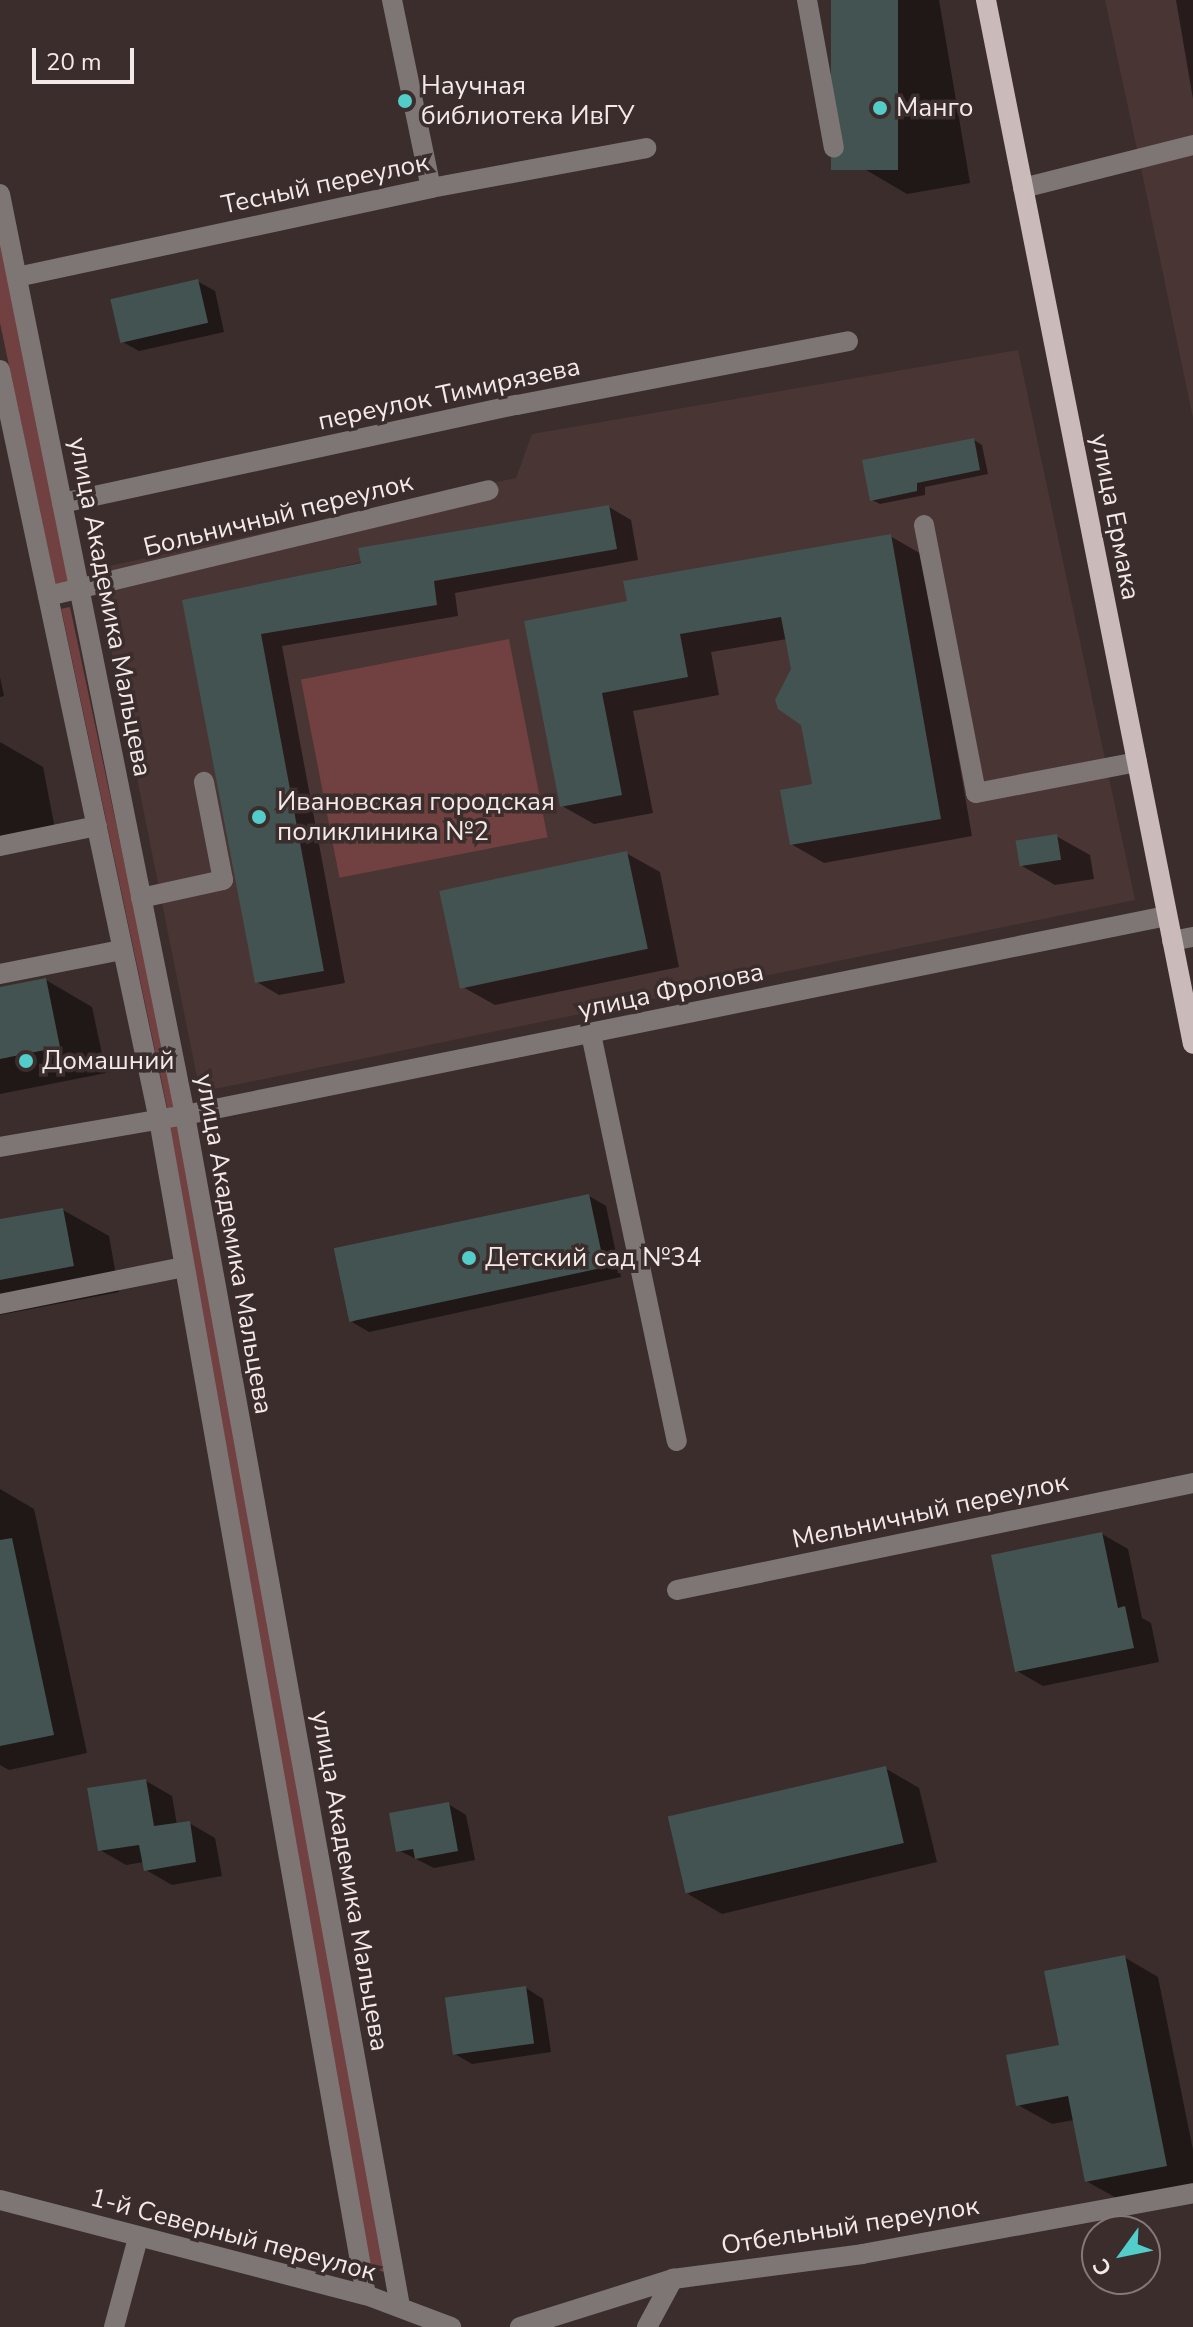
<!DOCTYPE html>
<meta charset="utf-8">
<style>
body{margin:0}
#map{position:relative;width:1193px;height:2327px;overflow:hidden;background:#3b2d2c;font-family:"Nunito Sans",sans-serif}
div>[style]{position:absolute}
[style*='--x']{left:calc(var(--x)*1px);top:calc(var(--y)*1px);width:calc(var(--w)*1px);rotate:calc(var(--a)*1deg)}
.built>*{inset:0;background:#493534}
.green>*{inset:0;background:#704140;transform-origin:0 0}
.shadow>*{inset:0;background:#0007}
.building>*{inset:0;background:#425352;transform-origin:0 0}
.minor>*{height:20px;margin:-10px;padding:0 10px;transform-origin:10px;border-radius:10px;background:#7d7675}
.major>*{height:20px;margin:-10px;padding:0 10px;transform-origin:10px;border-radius:10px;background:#cabab9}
.dots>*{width:22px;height:22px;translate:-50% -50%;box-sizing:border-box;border:4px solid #3b2d2c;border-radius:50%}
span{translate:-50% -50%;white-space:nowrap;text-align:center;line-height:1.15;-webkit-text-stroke:7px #3b2d2c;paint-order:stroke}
.poi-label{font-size:26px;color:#f3e9e8}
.left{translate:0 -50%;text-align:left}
.street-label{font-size:26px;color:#f3e9e8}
.north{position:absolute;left:1081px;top:2215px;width:80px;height:80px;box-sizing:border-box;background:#3b2d2c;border:2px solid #857877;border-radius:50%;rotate:237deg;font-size:22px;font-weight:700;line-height:32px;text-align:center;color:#f3e9e8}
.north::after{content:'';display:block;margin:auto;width:28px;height:36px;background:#53cdc9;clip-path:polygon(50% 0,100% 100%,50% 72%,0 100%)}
.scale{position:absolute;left:32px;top:48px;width:102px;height:36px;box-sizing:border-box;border:4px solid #f3e9e8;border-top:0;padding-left:10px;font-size:24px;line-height:28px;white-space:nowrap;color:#f3e9e8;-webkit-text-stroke:6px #3b2d2c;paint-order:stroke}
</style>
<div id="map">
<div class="built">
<div style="clip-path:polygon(1105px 0,1193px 0,1193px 418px,1139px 158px)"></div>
<div style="clip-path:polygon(1018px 350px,1135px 900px,200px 1092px,95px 569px,516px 478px,532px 434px)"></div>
</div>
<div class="green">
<div style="clip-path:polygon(0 240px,70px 585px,56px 588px,0 323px)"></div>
<div style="left:70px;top:607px;width:513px;height:9px;rotate:78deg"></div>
<div style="left:509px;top:639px;width:202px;height:212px;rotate:79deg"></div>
<div style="clip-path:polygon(179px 1124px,388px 2273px,370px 2268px,168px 1127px)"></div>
</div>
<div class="shadow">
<div style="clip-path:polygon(833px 0,939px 0,970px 183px,907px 194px,861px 167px)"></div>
<div style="clip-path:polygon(1176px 0,1193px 0,1193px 99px)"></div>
<div style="clip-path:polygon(197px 281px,215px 291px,224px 332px,139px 351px,121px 341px)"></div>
<div style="clip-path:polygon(974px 440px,982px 445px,988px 474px,925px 487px,925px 495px,880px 504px,872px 500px)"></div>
<div style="clip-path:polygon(609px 507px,631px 520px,638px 560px,455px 593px,458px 616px,282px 646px,345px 983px,279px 995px,257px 982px,184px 602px)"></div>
<div style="clip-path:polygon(890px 536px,923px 555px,972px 836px,824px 863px,791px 844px,814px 786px,787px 639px,711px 652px,719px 695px,633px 711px,653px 813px,594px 824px,562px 806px,629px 603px)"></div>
<div style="clip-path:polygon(0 677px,4px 696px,0 697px)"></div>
<div style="clip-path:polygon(0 742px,43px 767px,56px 834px,0 845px)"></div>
<div style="clip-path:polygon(1056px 836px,1090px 855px,1094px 879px,1055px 885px,1022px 866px)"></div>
<div style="clip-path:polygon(626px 853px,660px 872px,679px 967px,495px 1005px,461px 986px)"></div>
<div style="clip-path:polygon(46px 980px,92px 1007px,106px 1073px,0 1094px,0 989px)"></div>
<div style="clip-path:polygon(589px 1196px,606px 1206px,621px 1277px,369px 1332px,352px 1322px)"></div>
<div style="clip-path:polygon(63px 1210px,109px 1236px,119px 1292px,0 1315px,0 1221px)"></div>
<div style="clip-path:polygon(0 1489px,34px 1509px,87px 1753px,9px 1770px,0 1765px)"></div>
<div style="clip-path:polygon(1102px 1534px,1128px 1549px,1142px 1618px,1151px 1623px,1159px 1662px,1043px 1686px,1017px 1671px)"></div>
<div style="clip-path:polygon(885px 1768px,919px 1788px,937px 1862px,722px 1914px,688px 1894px)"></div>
<div style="clip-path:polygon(146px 1781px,172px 1796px,177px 1825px,189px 1823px,215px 1838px,222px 1876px,172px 1885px,146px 1870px,144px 1862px,126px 1865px,100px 1850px)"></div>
<div style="clip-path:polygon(448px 1804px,466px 1815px,475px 1860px,434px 1868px,398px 1850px)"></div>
<div style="clip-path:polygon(1124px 1957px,1158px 1977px,1193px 2150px,1193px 2186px,1120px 2200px,1086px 2181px,1074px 2120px,1052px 2124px,1018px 2105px)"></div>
<div style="clip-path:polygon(526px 1988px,543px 1999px,551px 2052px,472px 2064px,455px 2054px)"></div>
</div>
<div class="building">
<div style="left:831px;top:0;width:67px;height:170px"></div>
<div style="left:198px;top:279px;width:45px;height:90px;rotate:77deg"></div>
<div style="clip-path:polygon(974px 438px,980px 470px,917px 483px,917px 491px,870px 501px,862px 460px)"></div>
<div style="clip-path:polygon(609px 505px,617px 549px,434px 581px,437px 605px,261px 634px,324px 971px,255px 983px,182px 600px,361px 563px,358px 548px)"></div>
<div style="clip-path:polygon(891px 534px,941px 819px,790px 845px,780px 790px,812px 784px,801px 725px,778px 709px,775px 700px,791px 669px,781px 617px,680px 634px,688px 677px,602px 693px,622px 795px,560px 807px,524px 621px,627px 601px,623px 581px)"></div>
<div style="left:1057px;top:834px;width:26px;height:42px;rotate:81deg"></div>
<div style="left:627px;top:851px;width:100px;height:192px;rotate:78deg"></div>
<div style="clip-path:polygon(46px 978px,60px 1047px,0 1059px,0 987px)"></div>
<div style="left:589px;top:1194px;width:75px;height:261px;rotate:78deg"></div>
<div style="clip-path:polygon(63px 1208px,74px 1266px,0 1280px,0 1219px)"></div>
<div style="clip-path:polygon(1102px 1532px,1118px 1608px,1125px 1606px,1134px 1648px,1015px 1672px,991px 1555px)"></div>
<div style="clip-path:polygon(12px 1538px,54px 1735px,0 1746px,0 1540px)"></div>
<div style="left:886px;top:1766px;width:79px;height:224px;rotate:77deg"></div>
<div style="clip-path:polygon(146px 1779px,154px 1826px,190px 1821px,196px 1862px,144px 1871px,139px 1845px,98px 1851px,87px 1788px)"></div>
<div style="clip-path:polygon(449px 1802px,458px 1851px,415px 1859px,413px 1849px,396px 1852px,389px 1813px)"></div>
<div style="clip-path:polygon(1125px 1955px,1167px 2166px,1085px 2182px,1068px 2096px,1016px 2106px,1006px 2055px,1059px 2045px,1044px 1971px)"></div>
<div style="left:526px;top:1986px;width:58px;height:82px;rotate:82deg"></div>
</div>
<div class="minor">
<div style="--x:392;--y:0;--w:192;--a:78.3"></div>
<div style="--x:807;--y:0;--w:150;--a:79.7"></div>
<div style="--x:1023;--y:188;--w:175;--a:-14.2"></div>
<div style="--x:0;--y:194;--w:939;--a:78.64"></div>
<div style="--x:185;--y:1115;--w:1210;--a:79.77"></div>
<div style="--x:17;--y:277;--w:423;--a:-12.1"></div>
<div style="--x:431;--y:188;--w:219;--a:-10.5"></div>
<div style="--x:0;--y:370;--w:767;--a:78.03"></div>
<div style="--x:159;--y:1120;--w:1193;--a:80.01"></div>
<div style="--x:62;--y:503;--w:465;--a:-12.2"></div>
<div style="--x:517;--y:405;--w:337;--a:-10.9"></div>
<div style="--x:924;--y:525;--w:273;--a:79"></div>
<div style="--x:976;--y:793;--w:164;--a:-10.9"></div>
<div style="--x:48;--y:596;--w:453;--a:-13.5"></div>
<div style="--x:0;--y:846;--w:99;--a:-11.7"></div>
<div style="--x:141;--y:898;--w:84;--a:-12.4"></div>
<div style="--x:223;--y:880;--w:100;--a:-101"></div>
<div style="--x:1172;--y:941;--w:21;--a:-11"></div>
<div style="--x:0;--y:974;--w:123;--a:-11.2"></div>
<div style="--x:591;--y:1034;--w:416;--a:78.1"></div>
<div style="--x:0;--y:1147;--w:188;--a:-9.8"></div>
<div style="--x:185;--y:1115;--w:1002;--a:-11.46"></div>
<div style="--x:0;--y:1304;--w:188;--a:-11.4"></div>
<div style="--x:677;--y:1590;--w:527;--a:-11.72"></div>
<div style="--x:0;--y:2200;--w:378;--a:14.6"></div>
<div style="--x:366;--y:2295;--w:91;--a:20.6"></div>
<div style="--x:114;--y:2327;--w:92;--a:-74.9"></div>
<div style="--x:520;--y:2327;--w:160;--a:-17.4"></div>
<div style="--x:673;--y:2279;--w:191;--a:-7.5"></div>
<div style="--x:862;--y:2254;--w:337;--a:-10.4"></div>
<div style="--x:647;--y:2327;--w:55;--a:-61.6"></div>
</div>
<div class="major">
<div style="--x:986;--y:0;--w:1064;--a:78.79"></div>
</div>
<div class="dots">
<div style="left:405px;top:101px;background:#53cdc9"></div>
<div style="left:880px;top:108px;background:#53cdc9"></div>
<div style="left:259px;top:817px;background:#53cdc9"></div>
<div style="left:26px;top:1061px;background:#53cdc9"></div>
<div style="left:469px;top:1258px;background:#53cdc9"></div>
</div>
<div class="poi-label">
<span class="left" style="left:421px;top:101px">Научная<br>библиотека ИвГУ</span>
<span class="left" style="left:896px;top:108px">Манго</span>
<span class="left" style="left:277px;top:817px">Ивановская городская<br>поликлиника №2</span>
<span class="left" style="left:42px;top:1061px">Домашний</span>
<span class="left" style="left:485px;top:1258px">Детский сад №34</span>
</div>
<div class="street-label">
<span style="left:325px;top:184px;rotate:-12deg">Тесный переулок</span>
<span style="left:449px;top:394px;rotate:-12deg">переулок Тимирязева</span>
<span style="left:278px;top:515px;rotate:-14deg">Больничный переулок</span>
<span style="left:1115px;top:517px;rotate:79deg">улица Ермака</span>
<span style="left:110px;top:607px;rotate:79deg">улица Академика Мальцева</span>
<span style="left:671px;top:991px;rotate:-12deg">улица Фролова</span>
<span style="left:234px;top:1244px;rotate:80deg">улица Академика Мальцева</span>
<span style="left:930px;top:1511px;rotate:-12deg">Мельничный переулок</span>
<span style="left:350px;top:1881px;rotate:80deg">улица Академика Мальцева</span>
<span style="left:850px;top:2226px;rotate:-9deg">Отбельный переулок</span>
<span style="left:233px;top:2235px;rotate:15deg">1-й Северный переулок</span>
</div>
<div class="north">С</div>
<div class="scale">20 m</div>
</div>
